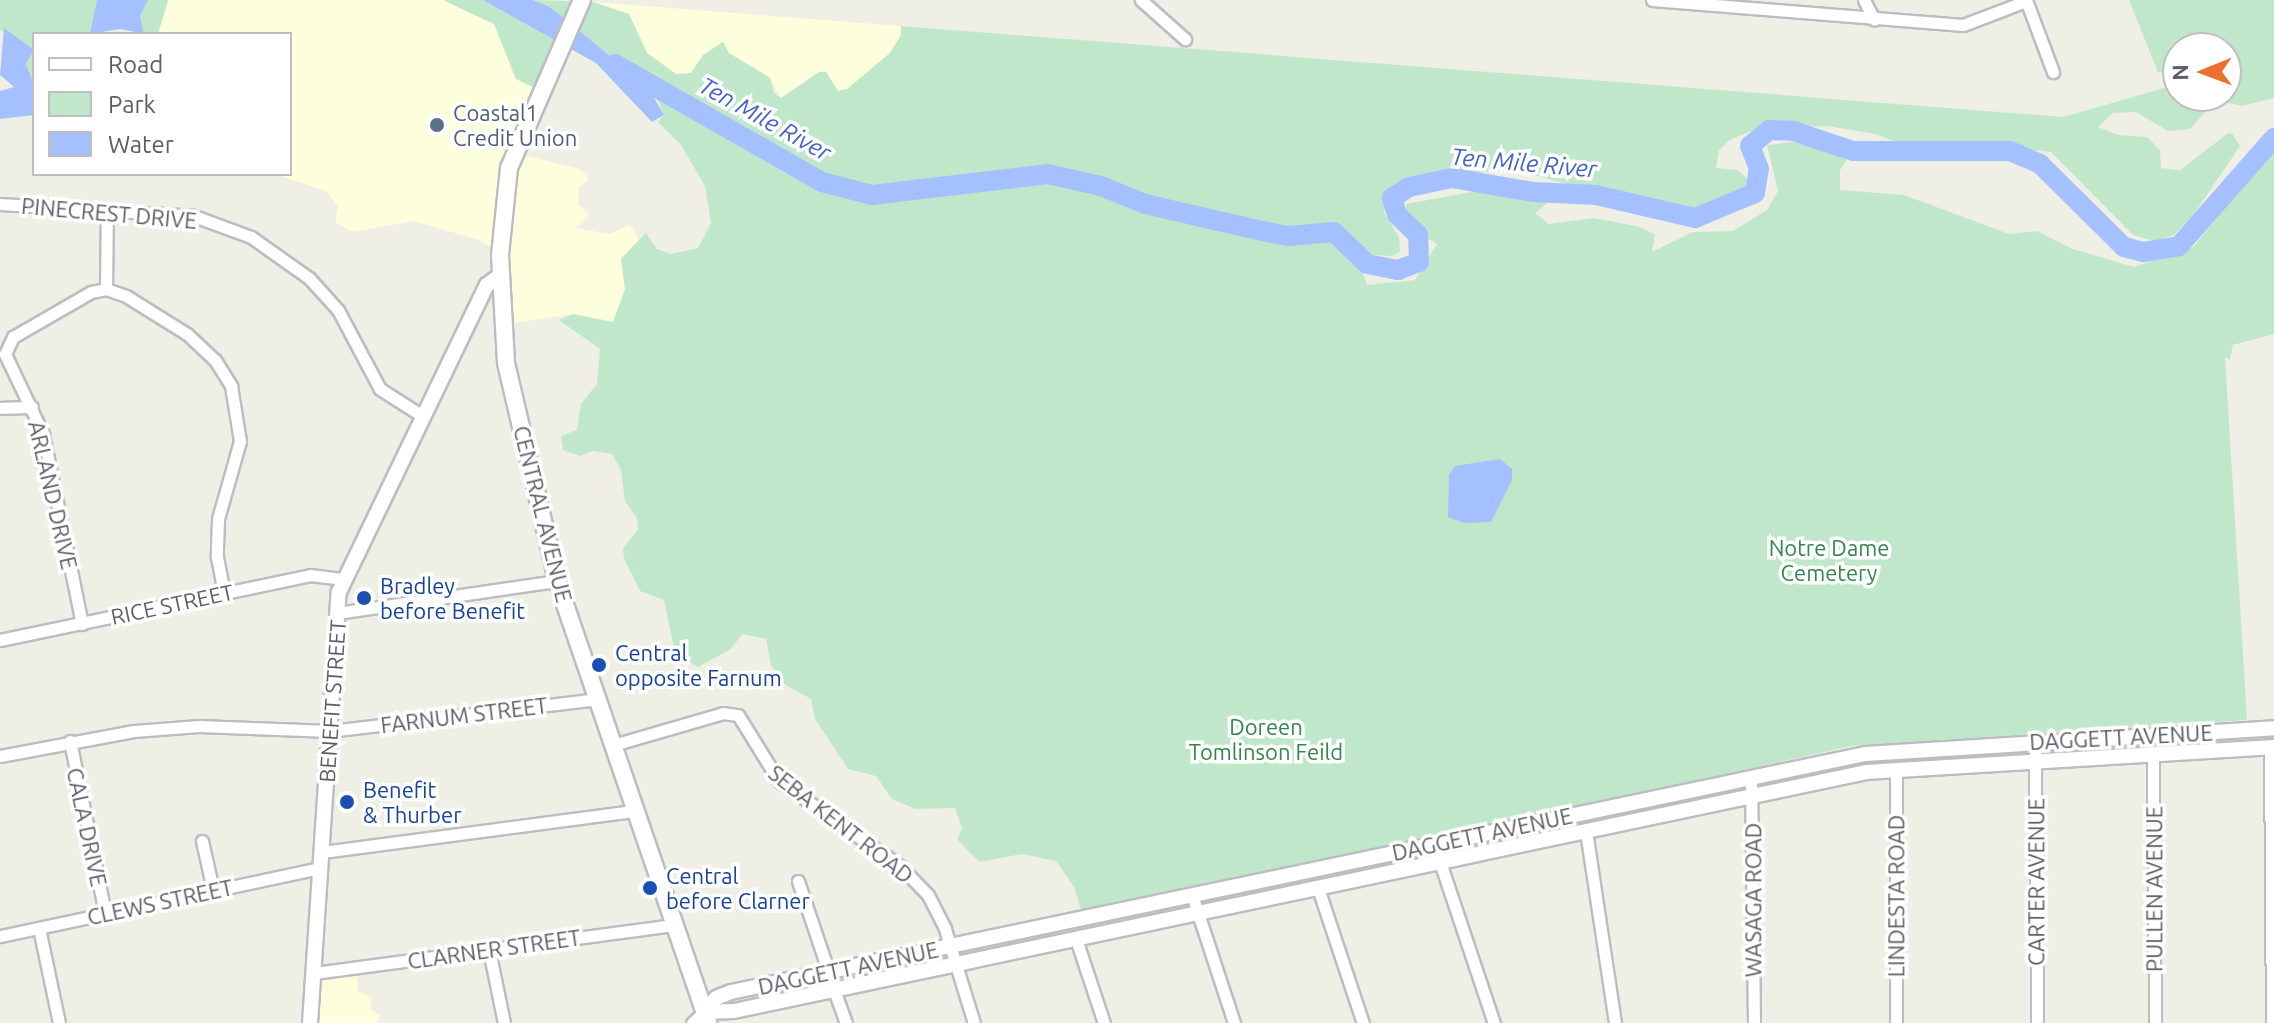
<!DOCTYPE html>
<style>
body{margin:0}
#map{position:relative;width:2274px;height:1023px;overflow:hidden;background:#efefe5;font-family:Ubuntu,sans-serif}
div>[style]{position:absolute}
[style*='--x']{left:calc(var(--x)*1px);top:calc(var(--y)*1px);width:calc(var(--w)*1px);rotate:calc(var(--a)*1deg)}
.commercial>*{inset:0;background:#fdfedb}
.green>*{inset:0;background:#c1e7cb}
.water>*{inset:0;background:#a5c0ff}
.river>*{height:20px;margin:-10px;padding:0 10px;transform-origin:10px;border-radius:10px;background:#a5c0ff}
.roads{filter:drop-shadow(2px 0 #bcbdc3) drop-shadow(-2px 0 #bcbdc3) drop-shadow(0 2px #bcbdc3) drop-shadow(0 -2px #bcbdc3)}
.minor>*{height:11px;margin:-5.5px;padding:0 5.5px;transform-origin:5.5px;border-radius:5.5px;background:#fff}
.tertiary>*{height:14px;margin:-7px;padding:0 7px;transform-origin:7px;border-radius:7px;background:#fff}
.secondary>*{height:16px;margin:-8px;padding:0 8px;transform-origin:8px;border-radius:8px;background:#fff}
.dots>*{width:22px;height:22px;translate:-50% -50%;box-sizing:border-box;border:4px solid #fff;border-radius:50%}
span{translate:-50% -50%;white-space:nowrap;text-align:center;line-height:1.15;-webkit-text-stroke:7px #fff;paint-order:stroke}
.service-label{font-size:22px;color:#4e5e75}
.left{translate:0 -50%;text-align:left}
.street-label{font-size:22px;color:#5c5e65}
.park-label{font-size:22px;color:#34854d}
.transit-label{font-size:22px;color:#164399}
.water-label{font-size:24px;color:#4562c5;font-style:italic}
.legend{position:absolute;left:32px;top:32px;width:260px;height:144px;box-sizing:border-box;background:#fff;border:2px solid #bebfc1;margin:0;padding:10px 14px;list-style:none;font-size:24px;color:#5c5e65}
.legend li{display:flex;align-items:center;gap:16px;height:40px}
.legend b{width:40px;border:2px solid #bebfc1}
.north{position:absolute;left:2162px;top:32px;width:80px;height:80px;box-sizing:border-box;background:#fff;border:2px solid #bebfc1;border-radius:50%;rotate:269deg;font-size:22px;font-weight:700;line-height:32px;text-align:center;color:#5c5e65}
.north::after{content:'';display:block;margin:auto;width:28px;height:36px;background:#eb6f2f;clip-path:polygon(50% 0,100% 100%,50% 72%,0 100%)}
</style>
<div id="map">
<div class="commercial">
<div style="clip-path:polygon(168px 0,443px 0,494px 24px,508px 50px,511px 71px,541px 91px,518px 154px,579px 169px,587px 176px,588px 181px,579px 187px,578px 204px,589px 214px,575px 228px,610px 234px,628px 225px,635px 231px,638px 240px,621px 259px,625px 289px,618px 315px,613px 322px,573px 314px,508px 324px,500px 253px,479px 240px,414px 221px,353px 232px,335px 222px,338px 206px,326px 191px,275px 174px,290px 174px,290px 34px,158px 34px)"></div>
<div style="clip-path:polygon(593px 2px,901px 26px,901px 35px,890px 53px,847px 89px,838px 91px,813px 77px,781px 98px,770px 78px,729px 53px,723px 42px,703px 55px,691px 73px,676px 74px,647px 53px,629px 14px)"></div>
<div style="clip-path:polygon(356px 967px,358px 991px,372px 998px,370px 1008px,380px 1016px,378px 1023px,312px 1023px,315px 975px)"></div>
</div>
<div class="green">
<div style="clip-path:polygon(0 0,97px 0,97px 16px,90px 34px,34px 34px,34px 85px,32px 85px,26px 64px,34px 50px,0 30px)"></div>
<div style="clip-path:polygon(148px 0,168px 0,158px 34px,144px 34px,140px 16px)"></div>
<div style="clip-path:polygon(443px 0,483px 0,554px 36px,563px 45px,541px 91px,516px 79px,494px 24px)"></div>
<div style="clip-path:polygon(533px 0,593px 2px,629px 14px,647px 53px,676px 74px,691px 73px,703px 55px,723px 42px,729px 53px,770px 78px,774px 93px,781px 98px,819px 72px,826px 72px,838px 91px,847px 89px,890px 53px,901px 35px,901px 26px,2063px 117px,2178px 84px,2178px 96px,2226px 96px,2226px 48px,2178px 48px,2178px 75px,2158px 72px,2129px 0,2274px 0,2274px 98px,2242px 106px,2216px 100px,2190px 129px,2168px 131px,2136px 112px,2113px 113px,2098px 127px,2118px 135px,2147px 137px,2160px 150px,2161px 168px,2180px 170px,2227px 134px,2232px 133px,2240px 146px,2194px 214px,2174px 235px,2154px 241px,2133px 235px,2051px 152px,1992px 145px,1915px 149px,1875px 134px,1827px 126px,1756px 129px,1730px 140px,1719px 150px,1716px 168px,1738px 170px,1754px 186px,1743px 201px,1723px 209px,1698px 211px,1608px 195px,1518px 171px,1464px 173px,1448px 183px,1403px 186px,1391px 194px,1384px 213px,1399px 237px,1400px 252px,1392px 256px,1372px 255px,1348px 237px,1339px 239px,1341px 252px,1360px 266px,1367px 285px,1415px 280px,1437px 244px,1404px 224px,1406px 204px,1483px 190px,1539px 191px,1549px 202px,1535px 213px,1549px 224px,1594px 218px,1636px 226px,1655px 234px,1652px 252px,1693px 232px,1733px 231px,1767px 210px,1778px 191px,1767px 145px,1791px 142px,1850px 154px,1840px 170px,1840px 190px,1904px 195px,2009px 234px,2037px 231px,2073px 249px,2134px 267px,2193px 247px,2274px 149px,2274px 334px,2233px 345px,2230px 360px,2225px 357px,2247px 720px,1851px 746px,1084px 918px,1074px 887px,1056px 861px,1022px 854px,979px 862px,957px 839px,962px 828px,955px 808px,915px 809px,892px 799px,876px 776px,848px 769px,815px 719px,811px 699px,784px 684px,771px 665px,766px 639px,742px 634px,731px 649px,698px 667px,675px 653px,664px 600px,640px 591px,624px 559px,623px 548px,638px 530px,637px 518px,625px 501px,621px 470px,612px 454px,592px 451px,580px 456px,563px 450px,561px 436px,577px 430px,581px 404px,597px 384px,600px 349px,559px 320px,573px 314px,613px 322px,625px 289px,621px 259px,646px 233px,657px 249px,671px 254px,698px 248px,711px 223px,705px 186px,681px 145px,658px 122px,664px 115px,656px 96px,550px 7px)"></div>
</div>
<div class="water">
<div style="clip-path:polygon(97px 0,148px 0,140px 16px,144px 34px,120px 29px,90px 34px)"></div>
<div style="clip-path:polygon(483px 0,533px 0,550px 7px,648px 87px,664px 115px,652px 122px,596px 63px)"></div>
<div style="clip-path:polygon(4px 28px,34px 50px,26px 64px,34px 85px,34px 115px,0 119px,0 91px,14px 87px,0 75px)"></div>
<div style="clip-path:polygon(1500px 459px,1512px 469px,1512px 480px,1491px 522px,1464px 523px,1448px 517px,1449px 475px,1455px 466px)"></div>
</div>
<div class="river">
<div style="--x:615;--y:64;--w:238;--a:29.7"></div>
<div style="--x:822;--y:182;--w:52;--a:14.6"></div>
<div style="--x:872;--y:195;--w:177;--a:-6.8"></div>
<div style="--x:1048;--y:174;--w:54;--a:12.8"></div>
<div style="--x:1101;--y:186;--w:48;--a:22.2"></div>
<div style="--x:1145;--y:204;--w:120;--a:13"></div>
<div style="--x:1262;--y:231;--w:26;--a:11"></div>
<div style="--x:1288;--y:236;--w:46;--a:-5"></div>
<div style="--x:1334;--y:232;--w:46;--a:44.1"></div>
<div style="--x:1367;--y:264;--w:32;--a:11"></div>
<div style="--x:1398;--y:270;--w:22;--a:-21"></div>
<div style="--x:1419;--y:262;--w:27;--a:-92"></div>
<div style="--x:1418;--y:235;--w:29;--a:-136"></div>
<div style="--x:1397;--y:215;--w:18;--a:-106"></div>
<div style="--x:1392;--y:198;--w:20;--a:-33"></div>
<div style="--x:1409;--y:187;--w:44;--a:-11.8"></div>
<div style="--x:1452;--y:178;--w:82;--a:9.8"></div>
<div style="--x:1533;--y:192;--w:63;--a:2.7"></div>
<div style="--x:1596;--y:195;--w:102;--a:13.1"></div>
<div style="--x:1695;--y:218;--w:65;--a:-22.6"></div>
<div style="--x:1755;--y:193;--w:24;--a:-81"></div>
<div style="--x:1759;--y:169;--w:25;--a:-111"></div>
<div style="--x:1750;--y:146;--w:25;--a:-40"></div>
<div style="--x:1769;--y:130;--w:24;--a:2"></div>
<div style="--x:1793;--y:131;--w:63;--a:18.4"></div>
<div style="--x:1853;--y:151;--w:157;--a:0"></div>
<div style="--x:2010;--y:151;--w:33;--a:23"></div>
<div style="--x:2040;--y:164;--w:118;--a:44.7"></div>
<div style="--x:2124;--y:247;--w:20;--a:15"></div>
<div style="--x:2143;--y:252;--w:36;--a:-9"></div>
<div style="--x:2179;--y:246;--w:144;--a:-48.7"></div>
</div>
<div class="roads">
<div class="minor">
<div style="--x:1141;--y:0;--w:59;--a:41.6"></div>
<div style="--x:1652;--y:0;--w:312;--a:4.6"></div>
<div style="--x:1963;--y:25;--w:67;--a:-20.9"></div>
<div style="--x:1864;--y:0;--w:22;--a:63"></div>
<div style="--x:2026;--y:0;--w:77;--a:69.4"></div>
<div style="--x:0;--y:204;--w:194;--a:3.5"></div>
<div style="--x:194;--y:216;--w:61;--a:20.2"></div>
<div style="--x:251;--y:237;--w:71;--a:35.3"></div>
<div style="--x:309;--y:278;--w:43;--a:47.8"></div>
<div style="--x:338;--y:310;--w:89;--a:62"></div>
<div style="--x:380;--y:389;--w:49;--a:32.4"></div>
<div style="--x:106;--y:289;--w:79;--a:-89.3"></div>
<div style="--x:0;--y:408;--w:32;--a:-2"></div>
<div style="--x:337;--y:613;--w:222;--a:-8.3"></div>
<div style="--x:82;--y:624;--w:194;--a:-101.6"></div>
<div style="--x:43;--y:434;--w:89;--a:-115.4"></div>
<div style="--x:5;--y:354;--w:19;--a:-65"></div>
<div style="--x:13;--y:337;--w:90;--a:-30"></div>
<div style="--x:91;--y:292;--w:15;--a:-11"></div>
<div style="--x:106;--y:289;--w:21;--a:19"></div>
<div style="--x:126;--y:296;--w:72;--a:31.9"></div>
<div style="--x:187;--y:334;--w:38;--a:43"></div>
<div style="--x:215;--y:360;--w:31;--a:58"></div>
<div style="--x:231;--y:386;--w:56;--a:80.7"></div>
<div style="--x:240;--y:441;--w:81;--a:105.8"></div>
<div style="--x:218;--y:519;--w:38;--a:92"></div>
<div style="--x:217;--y:557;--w:37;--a:79"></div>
<div style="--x:0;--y:640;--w:317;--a:-11.8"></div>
<div style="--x:310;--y:575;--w:34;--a:7"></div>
<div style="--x:70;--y:741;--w:176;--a:78.5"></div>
<div style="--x:2035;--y:742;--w:281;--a:89.6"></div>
<div style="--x:613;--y:745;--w:115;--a:-16.2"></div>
<div style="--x:723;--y:713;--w:15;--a:8"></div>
<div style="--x:738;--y:715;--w:78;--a:58.2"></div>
<div style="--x:779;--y:781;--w:148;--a:35.1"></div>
<div style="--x:900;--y:866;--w:40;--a:46"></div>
<div style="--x:928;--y:895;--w:38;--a:63"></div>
<div style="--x:945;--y:929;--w:98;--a:72.9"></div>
<div style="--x:2270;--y:747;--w:276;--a:89.6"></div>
<div style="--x:2153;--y:755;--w:268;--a:89.6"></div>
<div style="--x:0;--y:756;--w:136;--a:-10.6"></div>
<div style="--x:134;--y:731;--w:65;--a:-4.4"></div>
<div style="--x:199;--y:726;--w:131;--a:2.2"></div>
<div style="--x:330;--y:731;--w:269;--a:-6.8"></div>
<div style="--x:1896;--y:769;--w:254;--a:90"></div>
<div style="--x:1751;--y:777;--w:246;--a:89.3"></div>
<div style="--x:1586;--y:831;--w:194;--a:81.4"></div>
<div style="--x:202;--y:841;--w:50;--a:77.3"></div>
<div style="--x:1434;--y:844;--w:189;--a:71.5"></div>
<div style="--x:322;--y:852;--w:316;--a:-7.5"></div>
<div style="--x:798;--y:881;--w:97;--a:71.4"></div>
<div style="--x:1318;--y:888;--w:142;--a:71.6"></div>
<div style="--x:1192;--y:895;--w:135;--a:71.8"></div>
<div style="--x:39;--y:928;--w:97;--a:78.1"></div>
<div style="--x:0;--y:936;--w:328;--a:-12"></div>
<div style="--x:1076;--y:939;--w:89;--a:71.6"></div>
<div style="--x:489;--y:950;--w:75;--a:78.4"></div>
<div style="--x:314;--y:973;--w:363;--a:-7.6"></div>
<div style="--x:834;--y:990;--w:35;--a:70"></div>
<div style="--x:692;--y:1023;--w:16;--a:-43"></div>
</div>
<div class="tertiary">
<div style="--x:704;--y:1012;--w:18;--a:-49"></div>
<div style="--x:716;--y:998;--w:16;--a:-22"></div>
<div style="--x:731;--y:992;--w:1159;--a:-11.85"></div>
<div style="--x:1865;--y:754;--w:410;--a:-3.6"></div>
<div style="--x:704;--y:1012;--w:30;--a:-2"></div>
<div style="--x:734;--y:1011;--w:1157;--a:-11.92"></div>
<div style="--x:1866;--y:772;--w:409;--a:-3.5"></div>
<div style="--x:310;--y:1023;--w:432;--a:-86.2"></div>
<div style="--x:339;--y:592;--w:341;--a:-64.3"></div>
<div style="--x:487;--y:285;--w:17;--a:-36"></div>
</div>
<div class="secondary">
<div style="--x:582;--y:0;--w:183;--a:113.5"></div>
<div style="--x:509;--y:168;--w:87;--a:95.9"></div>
<div style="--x:500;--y:255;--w:108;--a:86.8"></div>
<div style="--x:506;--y:363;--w:224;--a:76.8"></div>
<div style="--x:557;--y:581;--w:467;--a:71.1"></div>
</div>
</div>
<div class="dots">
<div style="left:437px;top:125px;background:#5c6f8a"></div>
<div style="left:364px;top:598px;background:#1a4fb4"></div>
<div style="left:599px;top:665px;background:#1a4fb4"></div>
<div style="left:347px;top:802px;background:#1a4fb4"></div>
<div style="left:650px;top:888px;background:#1a4fb4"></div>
</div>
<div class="service-label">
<span class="left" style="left:453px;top:125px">Coastal1<br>Credit Union</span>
</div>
<div class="street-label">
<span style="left:109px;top:213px;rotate:5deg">PINECREST DRIVE</span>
<span style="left:53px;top:495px;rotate:77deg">ARLAND DRIVE</span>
<span style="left:543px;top:514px;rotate:76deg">CENTRAL AVENUE</span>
<span style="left:172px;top:604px;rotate:-12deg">RICE STREET</span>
<span style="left:332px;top:701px;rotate:-86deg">BENEFIT STREET</span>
<span style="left:464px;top:715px;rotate:-7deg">FARNUM STREET</span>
<span style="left:2121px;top:737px;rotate:-3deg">DAGGETT AVENUE</span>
<span style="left:841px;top:824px;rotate:38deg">SEBA KENT ROAD</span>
<span style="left:87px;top:827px;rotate:78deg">CALA DRIVE</span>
<span style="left:1482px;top:834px;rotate:-12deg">DAGGETT AVENUE</span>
<span style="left:2036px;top:882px;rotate:-90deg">CARTER AVENUE</span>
<span style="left:2154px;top:889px;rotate:-90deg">PULLEN AVENUE</span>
<span style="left:1896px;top:896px;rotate:-90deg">LINDESTA ROAD</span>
<span style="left:1753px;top:900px;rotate:-90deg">WASAGA ROAD</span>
<span style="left:160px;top:902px;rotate:-12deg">CLEWS STREET</span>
<span style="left:494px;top:949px;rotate:-8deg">CLARNER STREET</span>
<span style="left:848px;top:968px;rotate:-12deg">DAGGETT AVENUE</span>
</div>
<div class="park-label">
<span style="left:1829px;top:560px">Notre Dame<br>Cemetery</span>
<span style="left:1266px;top:739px">Doreen<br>Tomlinson Feild</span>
</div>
<div class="transit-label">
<span class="left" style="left:380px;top:598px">Bradley<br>before Benefit</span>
<span class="left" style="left:615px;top:665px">Central<br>opposite Farnum</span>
<span class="left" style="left:363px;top:802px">Benefit<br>&amp; Thurber</span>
<span class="left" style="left:666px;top:888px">Central<br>before Clarner</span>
</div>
<div class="water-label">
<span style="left:765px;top:119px;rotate:29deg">Ten Mile River</span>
<span style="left:1524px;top:163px;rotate:5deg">Ten Mile River</span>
</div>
<ul class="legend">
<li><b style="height:10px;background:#fff"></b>Road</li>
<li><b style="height:22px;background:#c1e7cb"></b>Park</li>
<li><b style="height:22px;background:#a5c0ff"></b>Water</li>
</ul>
<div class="north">N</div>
</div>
